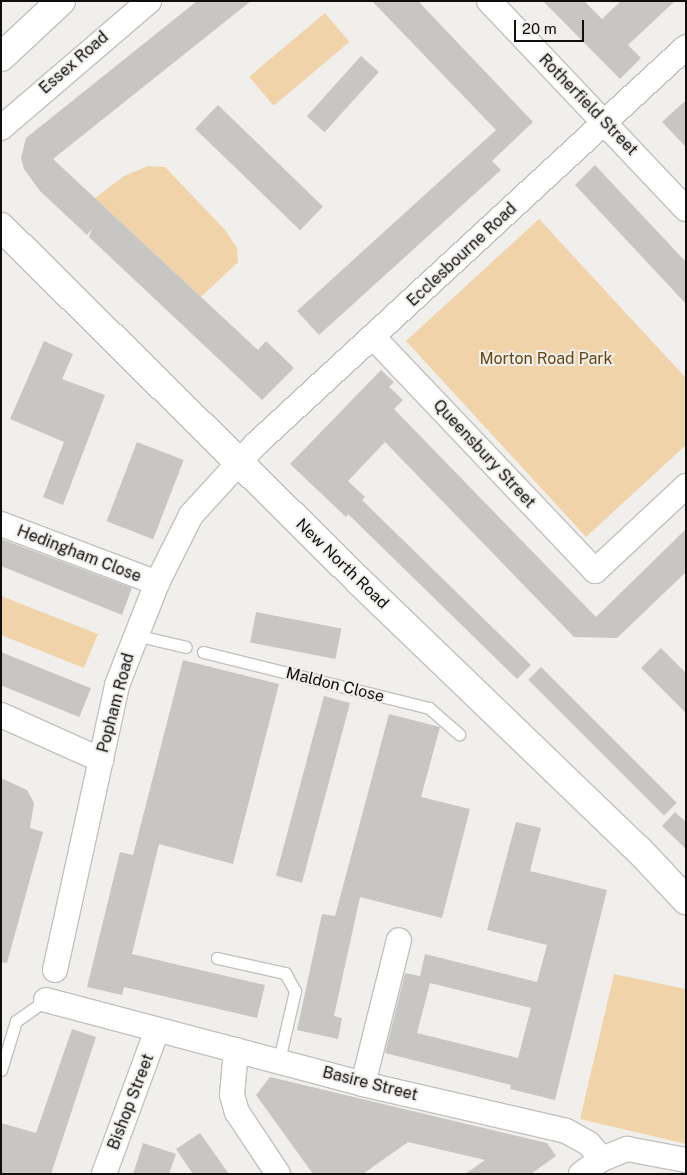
<!DOCTYPE html>
<style>
body{margin:0}
#map{position:relative;width:687px;height:1175px;overflow:hidden;background:#f1efec;font-family:"Public Sans",sans-serif}
div>[style]{position:absolute}
[style*='--x']{left:calc(var(--x)*1px);top:calc(var(--y)*1px);width:calc(var(--w)*1px);rotate:calc(var(--a)*1deg)}
.green>*{inset:0;background:#f1d3aa;transform-origin:0 0}
.building>*{inset:0;background:#c8c6c3;transform-origin:0 0}
.roads{filter:drop-shadow(1px 0 #c3c1bf) drop-shadow(-1px 0 #c3c1bf) drop-shadow(0 1px #c3c1bf) drop-shadow(0 -1px #c3c1bf)}
.service>*{height:11px;margin:-5.5px;padding:0 5.5px;transform-origin:5.5px;border-radius:5.5px;background:#fff}
.minor>*{height:24px;margin:-12px;padding:0 12px;transform-origin:12px;border-radius:12px;background:#fff}
.primary>*{height:28px;margin:-14px;padding:0 14px;transform-origin:14px;border-radius:14px;background:#fff}
span{translate:-50% -50%;white-space:nowrap;text-align:center;line-height:1.15;-webkit-text-stroke:4px #f1efec;paint-order:stroke}
.street-label{font-size:16px;color:#100f0e}
.park-label{font-size:16px;color:#664712}
.frame{position:absolute;inset:0;border:2px solid #100f0e;pointer-events:none}
.scale{position:absolute;left:514px;top:20px;width:70px;height:22px;box-sizing:border-box;border:2px solid #100f0e;border-top:0;padding-left:6px;font-size:15px;line-height:18px;white-space:nowrap;color:#100f0e;-webkit-text-stroke:4px #f1efec;paint-order:stroke}
</style>
<div id="map">
<div class="green">
<div style="left:325px;top:13px;width:38px;height:99px;rotate:50deg"></div>
<div style="clip-path:polygon(148px 166px,165px 167px,226px 231px,237px 248px,238px 262px,201px 297px,95px 198px,124px 176px)"></div>
<div style="clip-path:polygon(539px 219px,686px 378px,686px 445px,586px 537px,406px 341px)"></div>
<div style="clip-path:polygon(1px 596px,98px 634px,84px 668px,1px 635px)"></div>
<div style="clip-path:polygon(614px 974px,686px 989px,686px 1144px,580px 1119px)"></div>
</div>
<div class="building">
<div style="clip-path:polygon(197px 1px,251px 1px,53px 159px,258px 350px,266px 341px,294px 368px,262px 400px,89px 237px,92px 229px,87px 235px,40px 191px,24px 169px,21px 158px,26px 138px)"></div>
<div style="clip-path:polygon(372px 1px,418px 1px,533px 122px,492px 161px,501px 170px,319px 335px,297px 311px,496px 130px)"></div>
<div style="clip-path:polygon(543px 1px,584px 1px,602px 19px,621px 1px,675px 1px,628px 45px,641px 58px,620px 79px)"></div>
<div style="left:361px;top:56px;width:24px;height:81px;rotate:42deg"></div>
<div style="clip-path:polygon(686px 100px,686px 147px,662px 122px)"></div>
<div style="left:218px;top:105px;width:146px;height:33px;rotate:44deg"></div>
<div style="clip-path:polygon(595px 165px,686px 262px,686px 304px,575px 185px)"></div>
<div style="clip-path:polygon(44px 341px,73px 354px,62px 379px,105px 395px,63px 505px,43px 497px,64px 442px,10px 419px)"></div>
<div style="clip-path:polygon(381px 370px,394px 382px,389px 387px,403px 400px,394px 409px,596px 617px,686px 529px,686px 572px,617px 638px,574px 637px,385px 442px,348px 481px,365px 497px,362px 500px,531px 665px,517px 679px,348px 514px,346px 517px,290px 464px)"></div>
<div style="left:137px;top:442px;width:50px;height:85px;rotate:21deg"></div>
<div style="clip-path:polygon(1px 539px,132px 588px,122px 615px,1px 566px)"></div>
<div style="left:256px;top:612px;width:87px;height:31px;rotate:11deg"></div>
<div style="clip-path:polygon(661px 648px,686px 673px,686px 713px,641px 668px)"></div>
<div style="left:1px;top:652px;width:97px;height:31px;rotate:22deg"></div>
<div style="clip-path:polygon(183px 660px,279px 684px,233px 864px,159px 844px,132px 954px,265px 985px,257px 1018px,124px 987px,122px 995px,87px 987px,120px 852px,133px 855px)"></div>
<div style="left:541px;top:667px;width:192px;height:18px;rotate:45deg"></div>
<div style="left:324px;top:696px;width:27px;height:186px;rotate:15deg"></div>
<div style="clip-path:polygon(389px 714px,440px 727px,421px 797px,470px 809px,442px 918px,360px 897px,334px 1016px,342px 1018px,338px 1039px,297px 1030px,322px 914px,335px 916px)"></div>
<div style="clip-path:polygon(1px 778px,27px 790px,34px 803px,30px 828px,43px 832px,7px 963px,1px 962px)"></div>
<div style="clip-path:polygon(675px 812px,686px 822px,686px 849px,662px 826px)"></div>
<div style="clip-path:polygon(evenodd,516px 822px,541px 828px,530px 871px,607px 890px,555px 1100px,510px 1089px,511px 1085px,385px 1053px,405px 973px,420px 976px,425px 954px,537px 982px,547px 945px,487px 930px,516px 822px,430px 983px,531px 1008px,518px 1058px,417px 1033px,430px 983px)"></div>
<div style="clip-path:polygon(72px 1029px,96px 1037px,51px 1174px,1px 1174px,1px 1123px,36px 1133px)"></div>
<div style="clip-path:polygon(270px 1077px,547px 1143px,556px 1156px,531px 1174px,465px 1174px,485px 1160px,408px 1142px,363px 1174px,313px 1174px,256px 1095px)"></div>
<div style="clip-path:polygon(200px 1133px,229px 1174px,193px 1174px,176px 1149px)"></div>
<div style="clip-path:polygon(143px 1143px,176px 1154px,169px 1174px,133px 1174px)"></div>
</div>
<div class="roads">
<div class="service">
<div style="--x:135;--y:635;--w:52;--a:13.2"></div>
<div style="--x:203;--y:652;--w:233;--a:13.9"></div>
<div style="--x:429;--y:708;--w:40;--a:41"></div>
<div style="--x:217;--y:958;--w:70;--a:12.4"></div>
<div style="--x:285;--y:973;--w:21;--a:61"></div>
<div style="--x:295;--y:991;--w:71;--a:103.1"></div>
<div style="--x:1;--y:1070;--w:51;--a:-73"></div>
<div style="--x:16;--y:1021;--w:37;--a:-35"></div>
</div>
<div class="minor">
<div style="--x:489;--y:1;--w:286;--a:46.6"></div>
<div style="--x:1;--y:128;--w:195;--a:-40.6"></div>
<div style="--x:374;--y:338;--w:321;--a:46.5"></div>
<div style="--x:595;--y:571;--w:125;--a:-43"></div>
<div style="--x:1;--y:524;--w:167;--a:20.7"></div>
<div style="--x:1;--y:715;--w:110;--a:24.2"></div>
<div style="--x:55;--y:970;--w:292;--a:-77.7"></div>
<div style="--x:117;--y:685;--w:110;--a:-68.6"></div>
<div style="--x:157;--y:583;--w:76;--a:-63.4"></div>
<div style="--x:191;--y:515;--w:96;--a:-47.5"></div>
<div style="--x:256;--y:444;--w:585;--a:-42.71"></div>
<div style="--x:46;--y:1000;--w:328;--a:14.8"></div>
<div style="--x:363;--y:1084;--w:208;--a:13"></div>
<div style="--x:566;--y:1131;--w:26;--a:29"></div>
<div style="--x:589;--y:1144;--w:20;--a:49"></div>
<div style="--x:236;--y:1050;--w:45;--a:95.1"></div>
<div style="--x:232;--y:1095;--w:18;--a:74"></div>
<div style="--x:237;--y:1112;--w:74;--a:56.5"></div>
<div style="--x:363;--y:1084;--w:148;--a:-76"></div>
<div style="--x:104;--y:1174;--w:153;--a:-69.8"></div>
<div style="--x:581;--y:1174;--w:26;--a:-36"></div>
<div style="--x:602;--y:1159;--w:27;--a:-22"></div>
<div style="--x:627;--y:1149;--w:60;--a:10.6"></div>
</div>
<div class="primary">
<div style="--x:1;--y:57;--w:82;--a:-43"></div>
<div style="--x:1;--y:227;--w:503;--a:44.68"></div>
<div style="--x:359;--y:581;--w:388;--a:43.9"></div>
<div style="--x:639;--y:850;--w:69;--a:46.8"></div>
</div>
</div>
<div class="street-label">
<span style="left:74px;top:63px;rotate:-41deg">Essex Road</span>
<span style="left:588px;top:105px;rotate:46deg">Rotherfield Street</span>
<span style="left:462px;top:255px;rotate:-43deg">Ecclesbourne Road</span>
<span style="left:484px;top:454px;rotate:47deg">Queensbury Street</span>
<span style="left:79px;top:554px;rotate:21deg">Hedingham Close</span>
<span style="left:342px;top:564px;rotate:44deg">New North Road</span>
<span style="left:335px;top:685px;rotate:14deg">Maldon Close</span>
<span style="left:116px;top:703px;rotate:-75deg">Popham Road</span>
<span style="left:370px;top:1084px;rotate:14deg">Basire Street</span>
<span style="left:131px;top:1102px;rotate:-69deg">Bishop Street</span>
</div>
<div class="park-label">
<span style="left:546px;top:359px">Morton Road Park</span>
</div>
<div class="frame"></div>
<div class="scale">20 m</div>
</div>
